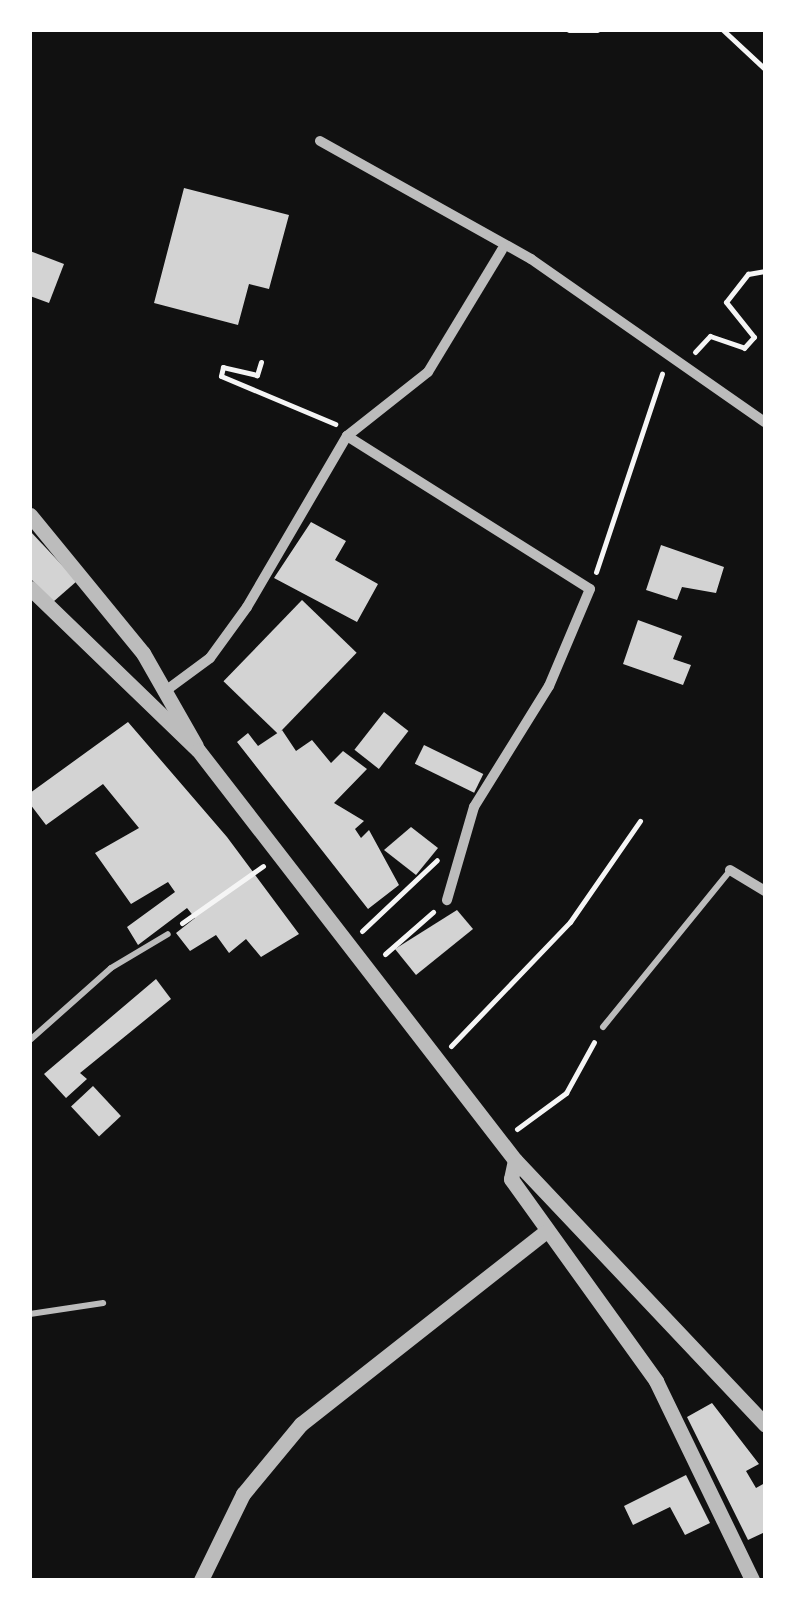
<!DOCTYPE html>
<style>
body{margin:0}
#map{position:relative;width:795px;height:1610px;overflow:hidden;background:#111;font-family:"Nunito Sans",sans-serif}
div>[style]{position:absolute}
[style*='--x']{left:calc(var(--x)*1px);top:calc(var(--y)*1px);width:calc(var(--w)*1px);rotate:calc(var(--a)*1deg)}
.building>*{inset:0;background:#d3d3d3;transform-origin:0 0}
.path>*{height:5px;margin:-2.5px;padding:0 2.5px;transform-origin:2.5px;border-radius:2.5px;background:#f5f5f5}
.service>*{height:6px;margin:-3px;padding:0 3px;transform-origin:3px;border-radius:3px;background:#bcbcbc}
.minor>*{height:10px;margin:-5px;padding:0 5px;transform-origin:5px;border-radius:5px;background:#bcbcbc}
.tertiary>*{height:15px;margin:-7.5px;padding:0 7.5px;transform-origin:7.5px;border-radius:7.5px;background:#bcbcbc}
span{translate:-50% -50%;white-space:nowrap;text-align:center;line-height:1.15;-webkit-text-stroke:10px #fff;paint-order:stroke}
.frame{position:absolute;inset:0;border:32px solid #fff;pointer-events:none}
</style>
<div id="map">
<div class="building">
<div style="clip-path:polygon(184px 188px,289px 215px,269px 289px,249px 284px,238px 325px,154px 303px)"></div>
<div style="clip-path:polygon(30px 251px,64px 264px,49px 303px,30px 296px)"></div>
<div style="clip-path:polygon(311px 522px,346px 541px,335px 560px,378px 584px,357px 622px,274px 578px)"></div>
<div style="clip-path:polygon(30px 531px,77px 581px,53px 602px,30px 578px)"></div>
<div style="clip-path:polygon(661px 545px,724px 567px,716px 593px,682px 587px,677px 600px,646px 590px)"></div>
<div style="left:302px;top:600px;width:76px;height:113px;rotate:44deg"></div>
<div style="clip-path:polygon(638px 620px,682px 636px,673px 659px,691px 665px,683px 685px,623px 664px)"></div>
<div style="left:384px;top:712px;width:31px;height:48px;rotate:38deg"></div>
<div style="clip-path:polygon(128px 722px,227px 837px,299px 934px,261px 957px,246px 939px,229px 953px,216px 935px,190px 951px,176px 933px,195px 918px,187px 908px,138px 945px,127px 927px,175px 892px,168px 882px,131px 904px,95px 853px,139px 828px,103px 784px,46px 825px,30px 804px,30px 793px)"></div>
<div style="clip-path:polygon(282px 730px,296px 751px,312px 740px,331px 763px,343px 751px,367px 769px,334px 803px,364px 821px,355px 829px,361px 838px,369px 830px,399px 885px,368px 909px,237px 742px,248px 733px,258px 746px)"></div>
<div style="left:424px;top:745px;width:66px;height:21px;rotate:26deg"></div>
<div style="clip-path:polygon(411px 827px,438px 848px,416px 875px,384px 850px)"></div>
<div style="clip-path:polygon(457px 910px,473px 929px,416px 975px,395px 949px)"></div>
<div style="clip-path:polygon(156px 979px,171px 999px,80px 1073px,87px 1079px,66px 1098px,44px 1074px)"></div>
<div style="left:93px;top:1086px;width:41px;height:30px;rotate:47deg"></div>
<div style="clip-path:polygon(712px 1403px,759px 1464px,746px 1471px,756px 1488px,765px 1483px,765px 1532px,748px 1540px,687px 1417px)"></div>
<div style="clip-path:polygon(686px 1475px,710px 1523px,685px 1535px,670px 1507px,633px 1525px,624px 1506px)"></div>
</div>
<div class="path">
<div style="--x:569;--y:30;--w:28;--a:0"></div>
<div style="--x:723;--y:30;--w:57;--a:42.9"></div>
<div style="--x:695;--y:352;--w:22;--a:-47"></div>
<div style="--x:710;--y:336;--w:36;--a:19"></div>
<div style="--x:744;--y:348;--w:15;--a:-48"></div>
<div style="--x:754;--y:337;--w:45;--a:-128.7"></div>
<div style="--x:726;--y:302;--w:36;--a:-52"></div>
<div style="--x:748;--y:274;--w:17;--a:-10"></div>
<div style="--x:261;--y:362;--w:14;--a:107"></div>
<div style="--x:257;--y:375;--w:35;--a:-167"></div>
<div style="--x:223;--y:367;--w:9;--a:103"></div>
<div style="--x:221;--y:376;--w:124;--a:22.8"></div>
<div style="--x:596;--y:572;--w:209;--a:-71.6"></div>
<div style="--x:182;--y:923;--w:99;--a:-35.1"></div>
<div style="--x:362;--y:931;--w:103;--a:-43.4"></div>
<div style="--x:385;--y:954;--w:64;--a:-41.2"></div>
<div style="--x:451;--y:1046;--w:172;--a:-46.2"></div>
<div style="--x:570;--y:922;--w:123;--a:-55.3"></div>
<div style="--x:517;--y:1129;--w:61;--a:-36.3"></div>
<div style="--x:566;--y:1093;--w:58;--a:-61.2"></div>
</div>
<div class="service">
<div style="--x:603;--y:1027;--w:201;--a:-50.9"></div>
<div style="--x:30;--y:1040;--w:108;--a:-41.6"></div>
<div style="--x:111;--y:968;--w:66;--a:-30.8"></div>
<div style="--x:30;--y:1314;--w:74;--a:-8.6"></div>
</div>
<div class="minor">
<div style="--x:320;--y:141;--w:242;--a:29.2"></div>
<div style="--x:531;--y:259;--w:285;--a:34.9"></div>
<div style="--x:347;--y:436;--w:287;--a:32.2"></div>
<div style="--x:590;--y:589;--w:105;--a:112.9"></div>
<div style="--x:549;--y:686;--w:142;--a:121.8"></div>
<div style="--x:474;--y:807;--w:97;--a:106.2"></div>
<div style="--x:168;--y:689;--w:52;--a:-36.4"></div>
<div style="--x:210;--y:658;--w:63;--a:-54"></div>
<div style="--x:247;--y:607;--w:198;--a:-59.7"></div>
<div style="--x:347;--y:436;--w:103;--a:-38.3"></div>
<div style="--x:428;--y:372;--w:143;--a:-58.8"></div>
<div style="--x:730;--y:870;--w:41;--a:31"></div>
</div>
<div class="tertiary">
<div style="--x:30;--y:515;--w:178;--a:50.7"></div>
<div style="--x:143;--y:653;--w:107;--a:60.3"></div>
<div style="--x:30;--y:588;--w:233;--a:44"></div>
<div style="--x:198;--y:750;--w:518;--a:52.29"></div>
<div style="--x:515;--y:1160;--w:364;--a:46.6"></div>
<div style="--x:515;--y:1160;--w:19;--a:102"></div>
<div style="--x:511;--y:1179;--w:249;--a:54.3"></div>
<div style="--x:656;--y:1381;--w:221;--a:64.2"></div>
<div style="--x:201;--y:1580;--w:96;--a:-64"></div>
<div style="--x:243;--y:1494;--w:91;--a:-50.4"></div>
<div style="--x:301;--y:1424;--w:312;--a:-38.2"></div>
</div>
<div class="frame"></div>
</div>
